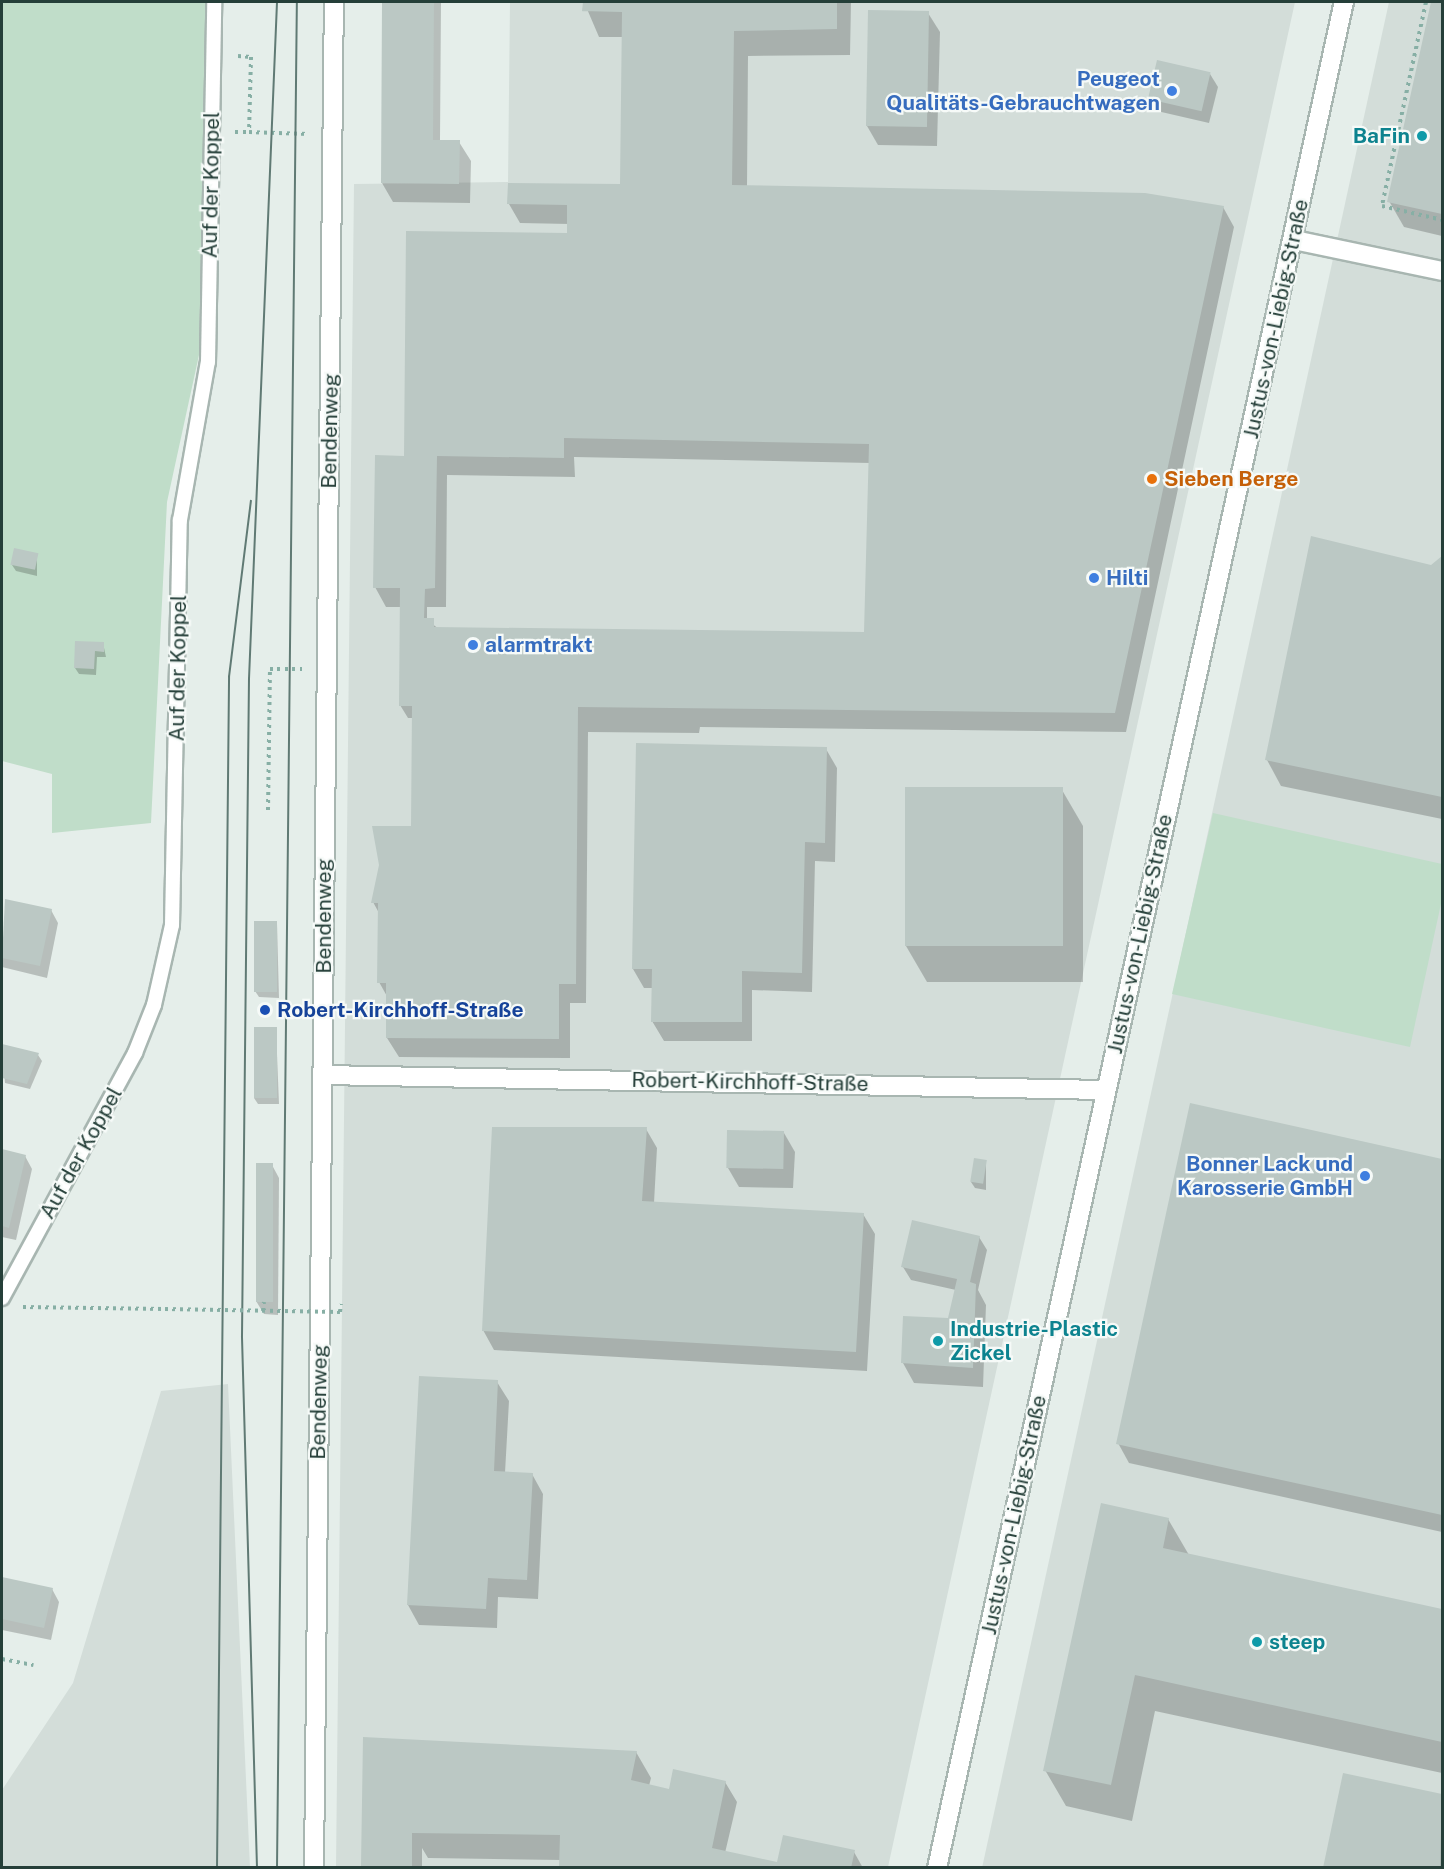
<!DOCTYPE html>
<meta charset="utf-8">
<style>
body{margin:0}
#map{position:relative;width:1444px;height:1869px;overflow:hidden;background:#e5eeea;font-family:"Public Sans",sans-serif}
div>[style]{position:absolute}
[style*='--x']{left:calc(var(--x)*1px);top:calc(var(--y)*1px);width:calc(var(--w)*1px);rotate:calc(var(--a)*1deg)}
.built>*{inset:0;background:#d3ddd9}
.green>*{inset:0;background:#c0ddc9}
.shadow>*{inset:0;background:#0003}
.building>*{inset:0;background:#bbc8c4;transform-origin:0 0}
.path>*{height:4px;margin-top:-2px;transform-origin:0;background:repeating-linear-gradient(90deg,#87afa5 0 3px,transparent 0 7.5px)}
.roads{filter:drop-shadow(2px 0 #a8b6b1) drop-shadow(-2px 0 #a8b6b1) drop-shadow(0 2px #a8b6b1) drop-shadow(0 -2px #a8b6b1)}
.service>*{height:14px;margin:-7px;padding:0 7px;transform-origin:7px;border-radius:7px;background:#fff}
.minor>*{height:18px;margin:-9px;padding:0 9px;transform-origin:9px;border-radius:9px;background:#fff}
.secondary>*{height:18px;margin:-9px;padding:0 9px;transform-origin:9px;border-radius:9px;background:#fff}
.tram>*{height:1.5px;margin:-0.75px;padding:0 0.75px;transform-origin:0.75px;border-radius:0.75px;background:#607a74}
.path-bridge>*{height:4px;margin-top:-2px;transform-origin:0;background:repeating-linear-gradient(90deg,#87afa5 0 3px,transparent 0 7.5px)}
.dots>*{width:16px;height:16px;translate:-50% -50%;box-sizing:border-box;border:3px solid #f6faf8;border-radius:50%}
span{translate:-50% -50%;white-space:nowrap;text-align:center;line-height:1.15;-webkit-text-stroke:4.5px #f6faf8;paint-order:stroke}
.shop-label{font-size:21px;color:#366cbe;font-weight:700}
.right{translate:-100% -50%;text-align:right}
.left{translate:0 -50%;text-align:left}
.culture-label{font-size:21px;color:#0d838f;font-weight:700}
.street-label{font-size:21px;color:#253f39}
.food-label{font-size:21px;color:#c56008;font-weight:700}
.transit-label{font-size:21px;color:#164399;font-weight:700}
.frame{position:absolute;inset:0;border:3px solid #253f39;pointer-events:none}
</style>
<div id="map">
<div class="built">
<div style="clip-path:polygon(510px 2px,1295px 2px,888px 1867px,336px 1868px,354px 184px,508px 182px)"></div>
<div style="clip-path:polygon(1389px 2px,1442px 2px,1442px 1867px,982px 1868px)"></div>
<div style="clip-path:polygon(228px 1384px,250px 1867px,2px 1867px,2px 1790px,73px 1683px,161px 1391px)"></div>
</div>
<div class="green">
<div style="clip-path:polygon(2px 2px,206px 2px,199px 355px,167px 502px,151px 823px,52px 833px,52px 774px,2px 761px)"></div>
<div style="clip-path:polygon(1213px 813px,1442px 864px,1442px 899px,1410px 1047px,1172px 994px)"></div>
</div>
<div class="shadow">
<div style="clip-path:polygon(384px 2px,441px 2px,440px 141px,459px 142px,471px 161px,470px 203px,393px 202px,382px 183px)"></div>
<div style="clip-path:polygon(evenodd,584px 2px,851px 2px,850px 55px,748px 56px,747px 188px,1223px 207px,1234px 227px,1126px 732px,700px 727px,699px 733px,588px 732px,586px 1003px,570px 1003px,570px 1058px,399px 1057px,387px 1038px,388px 998px,379px 982px,379px 913px,373px 902px,412px 828px,414px 718px,408px 718px,400px 705px,401px 607px,386px 607px,375px 587px,405px 457px,569px 234px,569px 224px,520px 223px,509px 204px,623px 186px,623px 37px,599px 37px,584px 2px,574px 457px,870px 463px,866px 634px,439px 629px,427px 620px,427px 607px,446px 607px,447px 475px,575px 477px,574px 457px)"></div>
<div style="clip-path:polygon(1433px 2px,1442px 2px,1442px 236px,1404px 227px,1389px 201px)"></div>
<div style="clip-path:polygon(928px 13px,940px 32px,937px 146px,878px 145px,867px 126px)"></div>
<div style="clip-path:polygon(1210px 74px,1218px 87px,1209px 123px,1157px 111px,1149px 98px)"></div>
<div style="clip-path:polygon(37px 555px,37px 576px,16px 571px,12px 565px)"></div>
<div style="clip-path:polygon(1442px 558px,1442px 819px,1281px 786px,1267px 760px)"></div>
<div style="clip-path:polygon(103px 643px,106px 657px,97px 657px,96px 675px,79px 674px,75px 668px)"></div>
<div style="clip-path:polygon(826px 749px,837px 768px,835px 862px,815px 861px,812px 992px,752px 990px,752px 1041px,664px 1041px,652px 1021px,653px 988px,644px 988px,633px 969px)"></div>
<div style="clip-path:polygon(1062px 790px,1083px 826px,1083px 982px,927px 982px,906px 946px)"></div>
<div style="clip-path:polygon(6px 901px,51px 910px,58px 923px,47px 978px,2px 967px)"></div>
<div style="clip-path:polygon(277px 923px,279px 998px,259px 997px,255px 991px)"></div>
<div style="clip-path:polygon(276px 1029px,279px 1104px,258px 1104px,254px 1098px)"></div>
<div style="clip-path:polygon(2px 1046px,38px 1055px,42px 1061px,30px 1089px,5px 1083px)"></div>
<div style="clip-path:polygon(1191px 1105px,1442px 1160px,1442px 1532px,1129px 1463px,1118px 1443px)"></div>
<div style="clip-path:polygon(646px 1129px,657px 1148px,654px 1203px,863px 1214px,875px 1234px,867px 1371px,494px 1350px,483px 1330px)"></div>
<div style="clip-path:polygon(784px 1133px,795px 1152px,793px 1188px,739px 1187px,728px 1168px)"></div>
<div style="clip-path:polygon(2px 1151px,25px 1156px,32px 1169px,16px 1240px,2px 1237px)"></div>
<div style="clip-path:polygon(986px 1161px,986px 1190px,975px 1188px,971px 1182px)"></div>
<div style="clip-path:polygon(272px 1165px,279px 1178px,278px 1315px,264px 1314px,256px 1301px)"></div>
<div style="clip-path:polygon(979px 1237px,987px 1250px,978px 1290px,986px 1305px,983px 1387px,914px 1383px,903px 1363px,949px 1319px,956px 1290px,911px 1280px,903px 1267px)"></div>
<div style="clip-path:polygon(420px 1378px,497px 1382px,509px 1401px,505px 1473px,532px 1474px,543px 1494px,538px 1599px,498px 1597px,497px 1628px,419px 1625px,408px 1605px)"></div>
<div style="clip-path:polygon(1168px 1519px,1189px 1555px,1442px 1610px,1442px 1773px,1155px 1711px,1132px 1821px,1066px 1806px,1045px 1770px)"></div>
<div style="clip-path:polygon(2px 1578px,52px 1589px,59px 1602px,51px 1640px,2px 1630px)"></div>
<div style="clip-path:polygon(365px 1739px,636px 1752px,651px 1778px,649px 1786px,670px 1791px,725px 1782px,737px 1802px,725px 1853px,779px 1864px,854px 1852px,863px 1868px,561px 1868px,561px 1860px,428px 1858px,422px 1848px,422px 1868px,364px 1868px)"></div>
<div style="clip-path:polygon(1344px 1775px,1442px 1796px,1442px 1868px,1325px 1868px)"></div>
</div>
<div class="building">
<div style="clip-path:polygon(382px 2px,434px 2px,433px 140px,460px 140px,459px 184px,381px 183px)"></div>
<div style="clip-path:polygon(evenodd,583px 2px,837px 2px,837px 29px,734px 31px,732px 185px,1145px 193px,1224px 206px,1115px 713px,578px 707px,576px 984px,559px 984px,559px 1039px,386px 1038px,386px 983px,377px 983px,378px 903px,371px 903px,379px 865px,372px 826px,411px 826px,412px 706px,399px 706px,400px 588px,373px 588px,375px 455px,404px 456px,406px 231px,567px 233px,567px 205px,507px 204px,508px 183px,620px 184px,622px 12px,582px 11px,583px 2px,564px 438px,869px 444px,864px 632px,434px 627px,434px 618px,424px 618px,425px 589px,435px 588px,437px 456px,564px 458px,564px 438px)"></div>
<div style="clip-path:polygon(1431px 2px,1442px 2px,1442px 214px,1387px 202px)"></div>
<div style="left:868px;top:10px;width:61px;height:116px;rotate:1deg"></div>
<div style="left:1157px;top:60px;width:55px;height:40px;rotate:13deg"></div>
<div style="clip-path:polygon(1311px 536px,1431px 565px,1442px 556px,1442px 797px,1265px 760px)"></div>
<div style="left:14px;top:548px;width:25px;height:17px;rotate:12deg"></div>
<div style="clip-path:polygon(75px 641px,104px 642px,104px 652px,95px 651px,94px 669px,74px 668px)"></div>
<div style="clip-path:polygon(636px 743px,827px 747px,825px 843px,805px 842px,802px 973px,742px 971px,742px 1022px,651px 1022px,652px 969px,632px 969px)"></div>
<div style="left:905px;top:787px;width:158px;height:159px"></div>
<div style="clip-path:polygon(5px 899px,52px 909px,40px 966px,2px 958px)"></div>
<div style="left:254px;top:921px;width:23px;height:71px"></div>
<div style="left:254px;top:1027px;width:23px;height:71px"></div>
<div style="clip-path:polygon(2px 1044px,39px 1053px,27px 1084px,2px 1078px)"></div>
<div style="clip-path:polygon(1190px 1103px,1442px 1159px,1442px 1515px,1116px 1444px)"></div>
<div style="clip-path:polygon(492px 1127px,647px 1127px,642px 1201px,864px 1213px,856px 1352px,482px 1331px)"></div>
<div style="left:727px;top:1130px;width:57px;height:38px;rotate:1deg"></div>
<div style="clip-path:polygon(2px 1149px,26px 1155px,9px 1228px,2px 1226px)"></div>
<div style="left:974px;top:1158px;width:13px;height:24px;rotate:9deg"></div>
<div style="left:256px;top:1163px;width:17px;height:139px"></div>
<div style="clip-path:polygon(912px 1220px,980px 1236px,970px 1282px,976px 1284px,973px 1368px,901px 1363px,903px 1316px,948px 1318px,957px 1279px,901px 1267px)"></div>
<div style="clip-path:polygon(419px 1376px,498px 1380px,494px 1471px,533px 1473px,527px 1580px,488px 1578px,486px 1609px,407px 1605px)"></div>
<div style="clip-path:polygon(1101px 1503px,1169px 1518px,1163px 1548px,1442px 1609px,1442px 1742px,1135px 1675px,1111px 1785px,1043px 1771px)"></div>
<div style="clip-path:polygon(2px 1577px,53px 1588px,44px 1628px,2px 1619px)"></div>
<div style="clip-path:polygon(363px 1737px,637px 1751px,631px 1780px,669px 1789px,673px 1769px,726px 1781px,712px 1848px,777px 1862px,783px 1835px,855px 1850px,851px 1868px,559px 1868px,560px 1835px,412px 1833px,412px 1867px,361px 1866px)"></div>
<div style="clip-path:polygon(1343px 1773px,1442px 1794px,1440px 1868px,1323px 1868px)"></div>
</div>
<div class="path">
<div style="--x:1426;--y:2;--w:209;--a:102.2"></div>
<div style="--x:1382;--y:206;--w:62;--a:13.1"></div>
<div style="--x:238;--y:56;--w:13;--a:4"></div>
<div style="--x:251;--y:57;--w:75;--a:91.5"></div>
<div style="--x:249;--y:132;--w:60;--a:1.9"></div>
<div style="--x:235;--y:132;--w:14;--a:0"></div>
<div style="--x:268;--y:810;--w:141;--a:-89.2"></div>
<div style="--x:270;--y:669;--w:32;--a:0"></div>
<div style="--x:23;--y:1307;--w:142;--a:0.8"></div>
<div style="--x:263;--y:1311;--w:9;--a:-84"></div>
<div style="--x:2;--y:1659;--w:32;--a:11"></div>
</div>
<div class="roads">
<div class="service">
<div style="--x:2;--y:1298;--w:279;--a:-61.5"></div>
<div style="--x:135;--y:1053;--w:52;--a:-68.4"></div>
<div style="--x:154;--y:1005;--w:82;--a:-77.3"></div>
<div style="--x:172;--y:925;--w:405;--a:-88.9"></div>
<div style="--x:180;--y:520;--w:160;--a:-80"></div>
<div style="--x:208;--y:362;--w:360;--a:-89"></div>
</div>
<div class="minor">
<div style="--x:1294;--y:240;--w:151;--a:11.8"></div>
<div style="--x:323;--y:1075;--w:782;--a:1.1"></div>
<div style="--x:314;--y:1868;--w:1866;--a:-89.39"></div>
</div>
<div class="secondary">
<div style="--x:937;--y:1868;--w:1910;--a:-77.7"></div>
</div>
</div>
<div class="tram">
<div style="--x:217;--y:1868;--w:1191;--a:-89.42"></div>
<div style="--x:229;--y:677;--w:177;--a:-82.9"></div>
<div style="--x:257;--y:1868;--w:532;--a:-91.62"></div>
<div style="--x:242;--y:1336;--w:657;--a:-89.39"></div>
<div style="--x:249;--y:679;--w:678;--a:-87.63"></div>
<div style="--x:277;--y:1868;--w:1866;--a:-89.39"></div>
</div>
<div class="path-bridge">
<div style="--x:165;--y:1309;--w:175;--a:1"></div>
<div style="--x:340;--y:1312;--w:8;--a:-83"></div>
</div>
<div class="dots">
<div style="left:1172px;top:91px;background:#3f7fe0"></div>
<div style="left:1422px;top:136px;background:#0f9aa8"></div>
<div style="left:1152px;top:479px;background:#e8710a"></div>
<div style="left:1094px;top:578px;background:#3f7fe0"></div>
<div style="left:473px;top:645px;background:#3f7fe0"></div>
<div style="left:265px;top:1010px;background:#1a4fb4"></div>
<div style="left:1365px;top:1176px;background:#3f7fe0"></div>
<div style="left:938px;top:1341px;background:#0f9aa8"></div>
<div style="left:1257px;top:1642px;background:#0f9aa8"></div>
</div>
<div class="shop-label">
<span class="right" style="left:1160px;top:91px">Peugeot<br>Qualitäts-Gebrauchtwagen</span>
<span class="left" style="left:1106px;top:578px">Hilti</span>
<span class="left" style="left:485px;top:645px">alarmtrakt</span>
<span class="right" style="left:1353px;top:1176px">Bonner Lack und<br>Karosserie GmbH</span>
</div>
<div class="culture-label">
<span class="right" style="left:1410px;top:136px">BaFin</span>
<span class="left" style="left:950px;top:1341px">Industrie-Plastic<br>Zickel</span>
<span class="left" style="left:1269px;top:1642px">steep</span>
</div>
<div class="street-label">
<span style="left:211px;top:185px;rotate:-89deg">Auf der Koppel</span>
<span style="left:1276px;top:319px;rotate:-78deg">Justus-von-Liebig-Straße</span>
<span style="left:330px;top:431px;rotate:-89deg">Bendenweg</span>
<span style="left:178px;top:668px;rotate:-89deg">Auf der Koppel</span>
<span style="left:324px;top:916px;rotate:-90deg">Bendenweg</span>
<span style="left:1140px;top:934px;rotate:-78deg">Justus-von-Liebig-Straße</span>
<span style="left:750px;top:1082px;rotate:1deg">Robert-Kirchhoff-Straße</span>
<span style="left:81px;top:1153px;rotate:-61deg">Auf der Koppel</span>
<span style="left:319px;top:1402px;rotate:-89deg">Bendenweg</span>
<span style="left:1014px;top:1515px;rotate:-78deg">Justus-von-Liebig-Straße</span>
</div>
<div class="food-label">
<span class="left" style="left:1164px;top:479px">Sieben Berge</span>
</div>
<div class="transit-label">
<span class="left" style="left:277px;top:1010px">Robert-Kirchhoff-Straße</span>
</div>
<div class="frame"></div>
</div>
